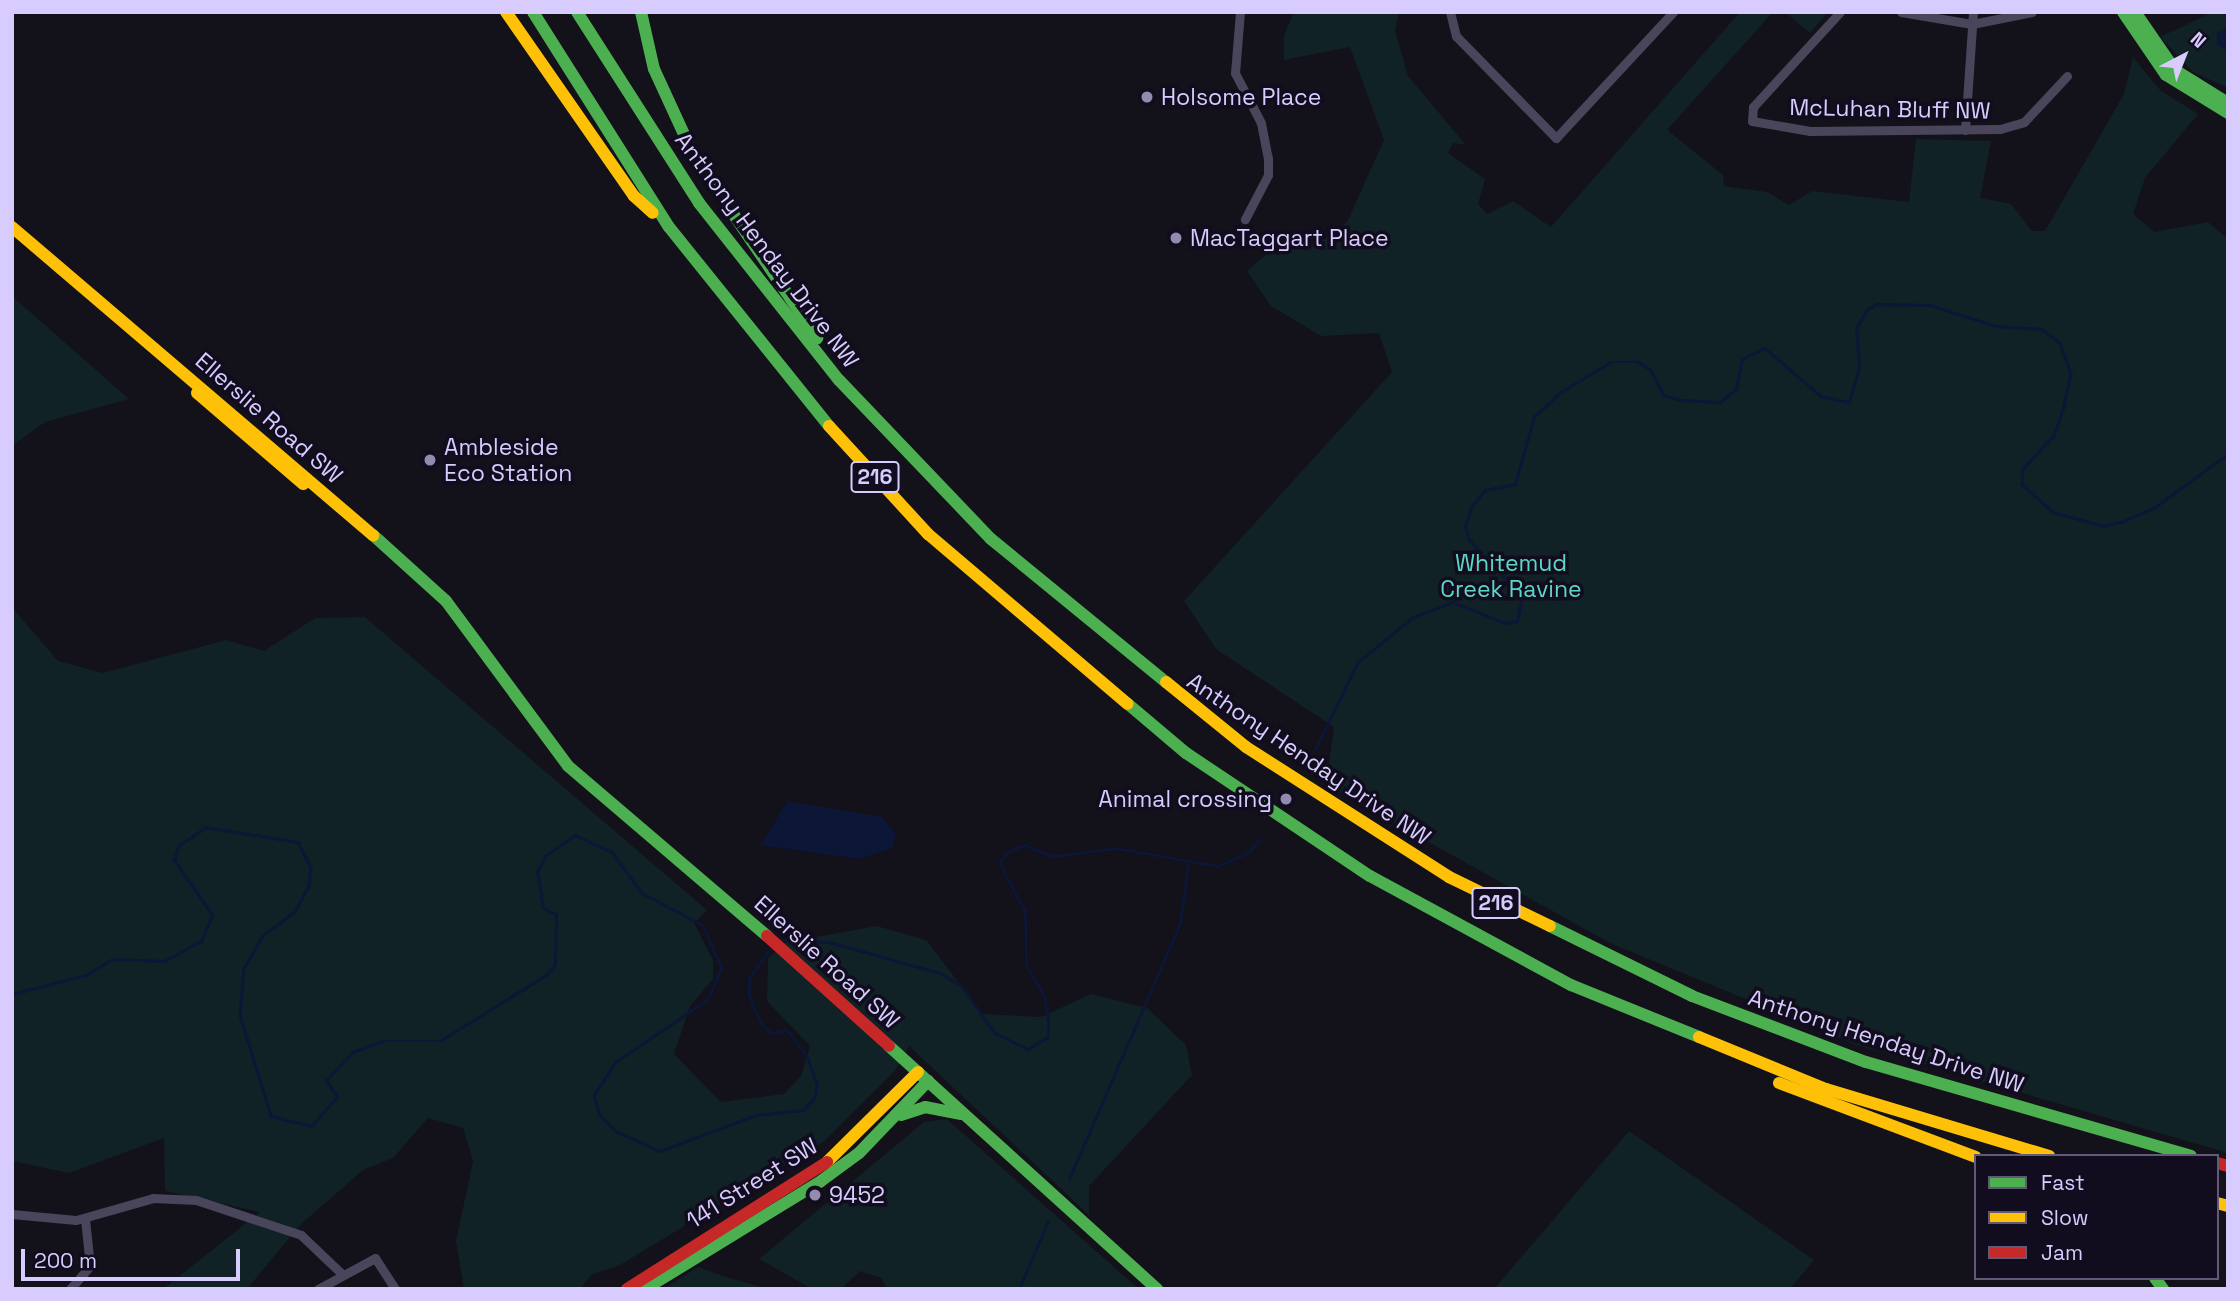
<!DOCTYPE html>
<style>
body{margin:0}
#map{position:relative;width:2240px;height:1301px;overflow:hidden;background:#13111a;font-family:"Space Grotesk",sans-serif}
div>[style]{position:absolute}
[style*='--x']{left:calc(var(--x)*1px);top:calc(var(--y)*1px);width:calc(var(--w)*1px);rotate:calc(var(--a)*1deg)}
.green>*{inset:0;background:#102225}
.water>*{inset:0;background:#0c1636}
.stream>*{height:2.5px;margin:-1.25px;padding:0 1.25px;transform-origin:1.25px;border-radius:1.25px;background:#0c1636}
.street>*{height:9px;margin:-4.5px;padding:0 4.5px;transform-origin:4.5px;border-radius:4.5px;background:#49465b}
.fast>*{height:12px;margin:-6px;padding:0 6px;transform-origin:6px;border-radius:6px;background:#4caf50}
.slow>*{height:12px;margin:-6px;padding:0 6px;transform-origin:6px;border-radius:6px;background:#ffc107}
.jam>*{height:12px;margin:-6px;padding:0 6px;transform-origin:6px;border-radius:6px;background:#c62828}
.dots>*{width:19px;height:19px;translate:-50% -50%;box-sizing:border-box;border:4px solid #120d1e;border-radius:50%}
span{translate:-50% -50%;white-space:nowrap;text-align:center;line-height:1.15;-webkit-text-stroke:7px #120d1e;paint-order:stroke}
.shield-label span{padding:2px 5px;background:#120d1e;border:2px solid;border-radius:5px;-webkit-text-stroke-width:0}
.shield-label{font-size:21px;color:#d7ccfd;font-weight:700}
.poi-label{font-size:23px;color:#d7ccfd}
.left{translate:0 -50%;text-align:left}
.right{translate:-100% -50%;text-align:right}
.street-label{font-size:23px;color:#d7ccfd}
.park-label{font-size:23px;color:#5cd8c8}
.frame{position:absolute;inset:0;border:14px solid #d7ccfd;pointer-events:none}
.legend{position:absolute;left:1974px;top:1154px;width:245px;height:126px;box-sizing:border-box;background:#120d1e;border:2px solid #615977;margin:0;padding:9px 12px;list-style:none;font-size:21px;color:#d7ccfd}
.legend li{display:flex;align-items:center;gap:14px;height:35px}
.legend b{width:35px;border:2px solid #615977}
.north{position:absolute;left:2149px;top:21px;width:70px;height:70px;-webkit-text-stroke:5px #120d1e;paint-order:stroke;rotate:42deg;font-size:19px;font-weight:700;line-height:28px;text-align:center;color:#d7ccfd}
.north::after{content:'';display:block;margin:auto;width:24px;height:32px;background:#d7ccfd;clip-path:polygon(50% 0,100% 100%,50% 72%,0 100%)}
.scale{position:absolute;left:21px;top:1249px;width:219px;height:32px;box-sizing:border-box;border:4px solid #d7ccfd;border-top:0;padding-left:9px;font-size:21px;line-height:24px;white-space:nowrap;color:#d7ccfd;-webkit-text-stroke:5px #120d1e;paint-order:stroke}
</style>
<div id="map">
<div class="green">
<div style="clip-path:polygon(1294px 12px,1399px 12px,1395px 30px,1408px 76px,1466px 145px,1453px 143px,1448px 153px,1485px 179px,1478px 204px,1487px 214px,1513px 201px,1551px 227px,1740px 12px,1773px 12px,1667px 130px,1723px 175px,1724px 186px,1767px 192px,1789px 205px,1812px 191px,1909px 202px,1916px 139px,1991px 141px,1980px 198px,2011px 204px,2032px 231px,2045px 231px,2124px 94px,2133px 57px,2160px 90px,2198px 114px,2145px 178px,2133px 214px,2154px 232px,2208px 222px,2228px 239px,2228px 1153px,1854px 1044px,1610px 943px,1326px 785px,1334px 727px,1216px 649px,1184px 601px,1392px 372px,1379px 333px,1321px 336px,1271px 306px,1247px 271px,1268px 253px,1314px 246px,1347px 222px,1384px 140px,1350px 47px,1284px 60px,1284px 35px)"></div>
<div style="clip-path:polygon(1785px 12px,1828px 12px,1810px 33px)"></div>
<div style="clip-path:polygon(2213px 12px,2228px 12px,2228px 88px,2193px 72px,2160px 37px)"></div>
<div style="clip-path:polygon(12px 296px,129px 399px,45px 422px,12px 446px)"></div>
<div style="clip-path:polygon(12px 607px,58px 661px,103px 673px,226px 640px,264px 651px,315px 618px,365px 617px,707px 910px,694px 923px,713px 960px,713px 979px,690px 1006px,674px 1054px,721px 1102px,784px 1094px,801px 1076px,810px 1046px,767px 1001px,768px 959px,783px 943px,877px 926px,926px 940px,983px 1014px,1041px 1017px,1091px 994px,1147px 1008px,1186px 1045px,1192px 1075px,1089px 1186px,1089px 1215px,909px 1046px,895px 1071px,823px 1142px,620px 1265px,591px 1275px,580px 1289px,464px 1289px,456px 1241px,473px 1161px,463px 1128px,428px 1118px,393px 1158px,363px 1170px,300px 1225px,247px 1289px,163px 1289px,260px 1212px,165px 1191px,164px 1138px,69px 1173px,12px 1161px)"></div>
<div style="clip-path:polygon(947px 1119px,1133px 1284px,1138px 1289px,887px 1289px,881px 1278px,860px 1271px,841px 1289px,812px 1289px,759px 1259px,924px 1122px)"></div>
<div style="clip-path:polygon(1629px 1131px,1814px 1260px,1790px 1289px,1494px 1289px)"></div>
<div style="clip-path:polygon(698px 1267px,726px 1277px,768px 1289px,663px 1289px)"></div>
</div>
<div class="water">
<div style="clip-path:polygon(2228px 26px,2228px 51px,2217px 44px,2217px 33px)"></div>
<div style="clip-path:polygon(787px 801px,882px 817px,896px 834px,892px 848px,859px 859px,761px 845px)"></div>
</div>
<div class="stream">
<div style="--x:1315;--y:750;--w:97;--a:-64.2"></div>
<div style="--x:1357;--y:663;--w:72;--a:-39.4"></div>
<div style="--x:1413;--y:617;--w:43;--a:-20.6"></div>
<div style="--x:1453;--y:602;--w:56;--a:22"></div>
<div style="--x:1505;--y:623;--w:12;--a:-9"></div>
<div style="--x:1517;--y:621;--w:25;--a:-78"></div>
<div style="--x:1522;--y:597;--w:78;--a:-132.9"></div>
<div style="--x:1469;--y:540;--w:15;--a:-106"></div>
<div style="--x:1465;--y:526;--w:21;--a:-71"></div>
<div style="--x:1472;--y:506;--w:21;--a:-51"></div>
<div style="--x:1485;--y:490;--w:31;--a:-11"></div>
<div style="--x:1515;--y:484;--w:70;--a:-74.2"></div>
<div style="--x:1534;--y:417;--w:37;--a:-43"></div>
<div style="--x:1561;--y:392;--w:58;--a:-31"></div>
<div style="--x:1611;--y:362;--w:28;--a:0"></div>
<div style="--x:1639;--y:362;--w:14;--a:34"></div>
<div style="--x:1651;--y:370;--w:28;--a:63"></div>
<div style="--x:1664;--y:395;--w:17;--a:17"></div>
<div style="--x:1680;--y:400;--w:40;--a:2.9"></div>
<div style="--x:1720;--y:402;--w:21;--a:-39"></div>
<div style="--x:1736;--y:389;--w:31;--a:-79"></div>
<div style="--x:1742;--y:359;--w:25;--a:-26"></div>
<div style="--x:1765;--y:348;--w:74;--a:40.6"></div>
<div style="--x:1821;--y:396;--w:29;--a:12"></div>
<div style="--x:1849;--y:402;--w:36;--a:-74"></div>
<div style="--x:1859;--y:367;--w:39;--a:-94"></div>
<div style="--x:1856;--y:328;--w:21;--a:-59"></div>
<div style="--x:1867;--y:310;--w:11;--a:-34"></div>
<div style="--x:1876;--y:304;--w:54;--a:1.1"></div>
<div style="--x:1930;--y:305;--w:69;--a:17.7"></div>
<div style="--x:1996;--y:326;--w:46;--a:3.7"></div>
<div style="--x:2042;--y:329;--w:23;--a:38"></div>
<div style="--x:2060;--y:343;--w:32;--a:70"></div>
<div style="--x:2071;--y:373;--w:35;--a:102"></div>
<div style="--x:2064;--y:407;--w:31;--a:109"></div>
<div style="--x:2054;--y:436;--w:45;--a:133.2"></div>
<div style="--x:2023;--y:469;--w:15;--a:94"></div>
<div style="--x:2022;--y:484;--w:42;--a:42.1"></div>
<div style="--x:2053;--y:512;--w:53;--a:15.4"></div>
<div style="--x:2104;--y:526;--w:21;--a:-14"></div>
<div style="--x:2124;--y:521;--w:34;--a:-24"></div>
<div style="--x:2155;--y:507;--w:90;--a:-36"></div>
<div style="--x:1180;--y:924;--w:60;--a:-82.3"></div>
<div style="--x:780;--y:940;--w:49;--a:2.3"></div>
<div style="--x:829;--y:942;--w:115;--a:15.6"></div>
<div style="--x:940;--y:973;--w:24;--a:30"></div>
<div style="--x:961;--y:985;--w:59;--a:54.7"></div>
<div style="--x:995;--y:1033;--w:37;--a:26"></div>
<div style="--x:1028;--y:1049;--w:23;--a:-31"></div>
<div style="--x:1048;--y:1037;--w:17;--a:-90"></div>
<div style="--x:1048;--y:1020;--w:24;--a:-99"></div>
<div style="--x:1044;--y:996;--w:36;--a:-120"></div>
<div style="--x:1026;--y:965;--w:53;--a:-91.1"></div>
<div style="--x:1025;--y:912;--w:56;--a:-117.5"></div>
<div style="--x:999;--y:862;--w:13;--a:-48"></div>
<div style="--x:1008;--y:852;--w:17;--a:-24"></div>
<div style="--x:1024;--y:845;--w:31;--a:21"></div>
<div style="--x:1053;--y:856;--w:64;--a:-7.2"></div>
<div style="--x:1116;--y:848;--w:104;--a:10"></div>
<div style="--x:1218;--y:866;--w:35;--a:-24"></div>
<div style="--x:1250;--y:852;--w:16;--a:-55"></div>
<div style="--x:12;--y:994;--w:76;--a:-14.4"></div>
<div style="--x:86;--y:975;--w:31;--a:-31"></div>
<div style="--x:113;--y:959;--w:51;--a:2.2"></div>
<div style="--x:164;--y:961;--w:42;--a:-28.4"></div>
<div style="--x:201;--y:941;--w:28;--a:-67"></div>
<div style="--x:212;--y:915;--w:67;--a:-124.6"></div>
<div style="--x:174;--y:860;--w:15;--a:-74"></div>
<div style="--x:178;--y:846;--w:34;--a:-34"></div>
<div style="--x:206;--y:827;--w:93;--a:9.3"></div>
<div style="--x:298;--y:842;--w:29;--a:63"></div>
<div style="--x:311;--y:868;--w:18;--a:96"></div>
<div style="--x:309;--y:886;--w:30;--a:118"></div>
<div style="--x:295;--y:912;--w:40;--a:143"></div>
<div style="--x:263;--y:936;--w:38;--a:120"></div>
<div style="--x:244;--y:969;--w:46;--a:95"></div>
<div style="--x:240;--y:1015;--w:106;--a:72.9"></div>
<div style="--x:271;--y:1116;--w:41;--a:14"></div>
<div style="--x:311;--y:1126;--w:39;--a:-48"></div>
<div style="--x:337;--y:1097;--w:20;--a:-123"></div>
<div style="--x:326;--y:1080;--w:39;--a:-46"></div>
<div style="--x:353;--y:1052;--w:32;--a:-20"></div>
<div style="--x:383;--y:1041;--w:57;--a:0"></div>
<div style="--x:440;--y:1041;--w:125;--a:-31.9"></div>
<div style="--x:546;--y:975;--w:13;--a:-48"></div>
<div style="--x:555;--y:965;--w:50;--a:-88.9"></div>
<div style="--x:556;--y:915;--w:15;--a:-152"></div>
<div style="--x:543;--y:908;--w:36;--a:-99"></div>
<div style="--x:537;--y:872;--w:18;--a:-63"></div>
<div style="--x:545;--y:856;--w:37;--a:-35"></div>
<div style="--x:575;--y:835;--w:41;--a:24.7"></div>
<div style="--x:612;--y:852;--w:51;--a:53.8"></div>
<div style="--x:642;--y:893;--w:69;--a:27.7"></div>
<div style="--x:703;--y:925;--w:47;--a:66.2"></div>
<div style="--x:722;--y:968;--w:35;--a:114"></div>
<div style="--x:708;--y:1000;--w:111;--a:146"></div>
<div style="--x:616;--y:1062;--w:40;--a:122.9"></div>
<div style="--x:594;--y:1096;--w:20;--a:72"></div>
<div style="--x:600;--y:1115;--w:23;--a:45"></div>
<div style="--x:616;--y:1131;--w:48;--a:24.4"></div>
<div style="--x:660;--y:1151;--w:103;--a:-20.6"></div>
<div style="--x:756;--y:1115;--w:47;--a:-6.1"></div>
<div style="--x:803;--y:1110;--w:16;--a:-47"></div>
<div style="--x:814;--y:1098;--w:13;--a:-77"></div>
<div style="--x:817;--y:1085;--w:30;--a:-110"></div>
<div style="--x:807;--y:1057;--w:34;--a:-127"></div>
<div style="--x:787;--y:1030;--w:16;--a:165"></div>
<div style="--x:772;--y:1034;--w:15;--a:-138"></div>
<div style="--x:761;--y:1024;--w:30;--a:-113"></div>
<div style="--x:749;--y:996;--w:18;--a:-90"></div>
<div style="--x:749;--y:978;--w:37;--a:-54"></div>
<div style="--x:1069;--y:1179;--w:276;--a:-66.5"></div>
<div style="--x:1019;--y:1289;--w:74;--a:-66.9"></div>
</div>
<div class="street">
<div style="--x:1240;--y:12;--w:61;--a:94.7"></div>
<div style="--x:1235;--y:73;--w:56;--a:62.5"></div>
<div style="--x:1261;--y:123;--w:36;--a:79"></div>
<div style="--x:1268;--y:158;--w:17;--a:90"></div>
<div style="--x:1268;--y:175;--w:50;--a:117.6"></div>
<div style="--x:1450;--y:12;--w:25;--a:76"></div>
<div style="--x:1456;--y:36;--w:143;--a:45.6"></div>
<div style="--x:1556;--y:138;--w:172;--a:-47.1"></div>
<div style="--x:1840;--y:12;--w:129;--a:132.5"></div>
<div style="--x:1753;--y:107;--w:14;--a:94"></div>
<div style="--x:1752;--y:121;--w:59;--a:9.8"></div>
<div style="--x:1810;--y:131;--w:190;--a:-0.6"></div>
<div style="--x:2000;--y:129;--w:25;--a:-16"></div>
<div style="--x:2024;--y:122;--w:63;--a:-46.9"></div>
<div style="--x:1901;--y:12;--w:72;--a:9.6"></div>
<div style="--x:1972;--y:24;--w:61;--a:-11.3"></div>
<div style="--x:1965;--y:130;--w:118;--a:-86.1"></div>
<div style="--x:12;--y:1214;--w:64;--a:5.4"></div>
<div style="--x:76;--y:1220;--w:80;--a:-15.9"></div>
<div style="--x:153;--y:1198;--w:43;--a:2.7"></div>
<div style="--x:196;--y:1200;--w:111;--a:18.4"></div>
<div style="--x:301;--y:1235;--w:57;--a:43.6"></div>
<div style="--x:70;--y:1289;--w:30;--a:-49"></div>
<div style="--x:90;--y:1266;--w:47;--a:-96.1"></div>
<div style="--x:318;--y:1289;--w:65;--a:-28.5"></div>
<div style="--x:375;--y:1258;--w:37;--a:57"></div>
</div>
<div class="fast">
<div style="--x:533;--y:12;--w:254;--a:57.7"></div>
<div style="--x:669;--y:227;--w:255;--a:51.2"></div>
<div style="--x:577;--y:12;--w:227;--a:57.4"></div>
<div style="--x:699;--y:203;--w:226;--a:51.7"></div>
<div style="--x:839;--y:380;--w:220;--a:46.3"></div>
<div style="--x:991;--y:539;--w:226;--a:39.3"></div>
<div style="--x:641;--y:12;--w:58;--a:77.2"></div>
<div style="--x:654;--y:69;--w:96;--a:65.3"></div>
<div style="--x:694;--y:156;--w:220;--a:55.9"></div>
<div style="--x:2123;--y:12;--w:76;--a:55.7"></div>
<div style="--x:2166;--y:75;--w:73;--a:31.5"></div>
<div style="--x:2135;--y:12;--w:70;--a:55.4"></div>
<div style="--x:2175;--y:70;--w:62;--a:31.9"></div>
<div style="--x:373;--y:535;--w:98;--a:42.1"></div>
<div style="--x:446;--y:601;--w:205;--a:53.5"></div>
<div style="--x:568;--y:766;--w:262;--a:40.5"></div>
<div style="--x:1128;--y:704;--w:76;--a:40.2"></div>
<div style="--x:1186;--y:753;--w:221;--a:33.8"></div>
<div style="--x:1370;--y:876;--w:229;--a:28.5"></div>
<div style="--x:1571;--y:985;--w:138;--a:22.1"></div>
<div style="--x:1550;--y:926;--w:158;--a:26.2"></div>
<div style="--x:1692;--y:996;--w:186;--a:20.8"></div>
<div style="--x:1866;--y:1062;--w:338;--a:16.1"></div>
<div style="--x:889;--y:1046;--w:362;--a:42.2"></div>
<div style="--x:901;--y:1115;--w:25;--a:-18"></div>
<div style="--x:925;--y:1107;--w:37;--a:11"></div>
<div style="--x:2155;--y:1278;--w:14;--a:54"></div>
<div style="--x:645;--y:1289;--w:206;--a:-31.5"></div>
<div style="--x:821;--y:1181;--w:47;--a:-36.4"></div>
<div style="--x:859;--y:1153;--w:100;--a:-46.2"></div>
</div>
<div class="slow">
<div style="--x:506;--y:12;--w:224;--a:55.2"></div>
<div style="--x:634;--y:196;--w:25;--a:42"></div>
<div style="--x:12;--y:227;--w:475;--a:40.5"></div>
<div style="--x:197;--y:393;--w:140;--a:40.6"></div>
<div style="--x:829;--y:426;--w:147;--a:47.5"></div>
<div style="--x:928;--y:534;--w:262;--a:40.4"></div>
<div style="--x:1166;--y:682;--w:103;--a:39.1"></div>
<div style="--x:1246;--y:747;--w:241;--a:32.6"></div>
<div style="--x:1449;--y:877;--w:112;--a:25.9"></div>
<div style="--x:1699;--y:1037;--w:137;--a:22.3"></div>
<div style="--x:1826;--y:1089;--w:233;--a:16.7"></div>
<div style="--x:1779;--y:1083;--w:210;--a:20.6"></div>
<div style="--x:827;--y:1162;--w:128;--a:-44.7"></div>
<div style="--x:2217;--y:1203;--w:11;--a:15"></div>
</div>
<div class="jam">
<div style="--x:767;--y:936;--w:164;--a:42"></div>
<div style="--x:2217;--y:1163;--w:11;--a:15"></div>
<div style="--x:627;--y:1289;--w:237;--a:-32.4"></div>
</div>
<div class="dots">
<div style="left:1147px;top:97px;background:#928bae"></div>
<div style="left:1176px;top:238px;background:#928bae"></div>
<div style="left:430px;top:460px;background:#928bae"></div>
<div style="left:1286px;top:799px;background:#928bae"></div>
<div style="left:815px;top:1195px;background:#928bae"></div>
</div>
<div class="shield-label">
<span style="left:875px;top:477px">216</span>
<span style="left:1496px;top:903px">216</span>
</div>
<div class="poi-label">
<span class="left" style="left:1161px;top:97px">Holsome Place</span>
<span class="left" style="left:1190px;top:238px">MacTaggart Place</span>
<span class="left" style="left:444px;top:460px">Ambleside<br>Eco Station</span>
<span class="right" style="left:1272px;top:799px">Animal crossing</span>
<span class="left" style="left:829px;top:1195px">9452</span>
</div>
<div class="street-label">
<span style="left:1890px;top:109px;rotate:1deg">McLuhan Bluff NW</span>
<span style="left:767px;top:250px;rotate:53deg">Anthony Henday Drive NW</span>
<span style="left:269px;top:418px;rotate:41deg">Ellerslie Road SW</span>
<span style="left:1309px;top:759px;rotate:34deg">Anthony Henday Drive NW</span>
<span style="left:827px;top:962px;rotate:42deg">Ellerslie Road SW</span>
<span style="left:1886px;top:1041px;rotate:18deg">Anthony Henday Drive NW</span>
<span style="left:752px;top:1183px;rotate:-32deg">141 Street SW</span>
</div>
<div class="park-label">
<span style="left:1511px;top:576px">Whitemud<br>Creek Ravine</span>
</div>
<div class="frame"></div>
<ul class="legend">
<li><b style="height:9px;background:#4caf50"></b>Fast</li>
<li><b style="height:9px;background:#ffc107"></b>Slow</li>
<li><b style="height:9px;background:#c62828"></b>Jam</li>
</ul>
<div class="north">N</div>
<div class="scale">200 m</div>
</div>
